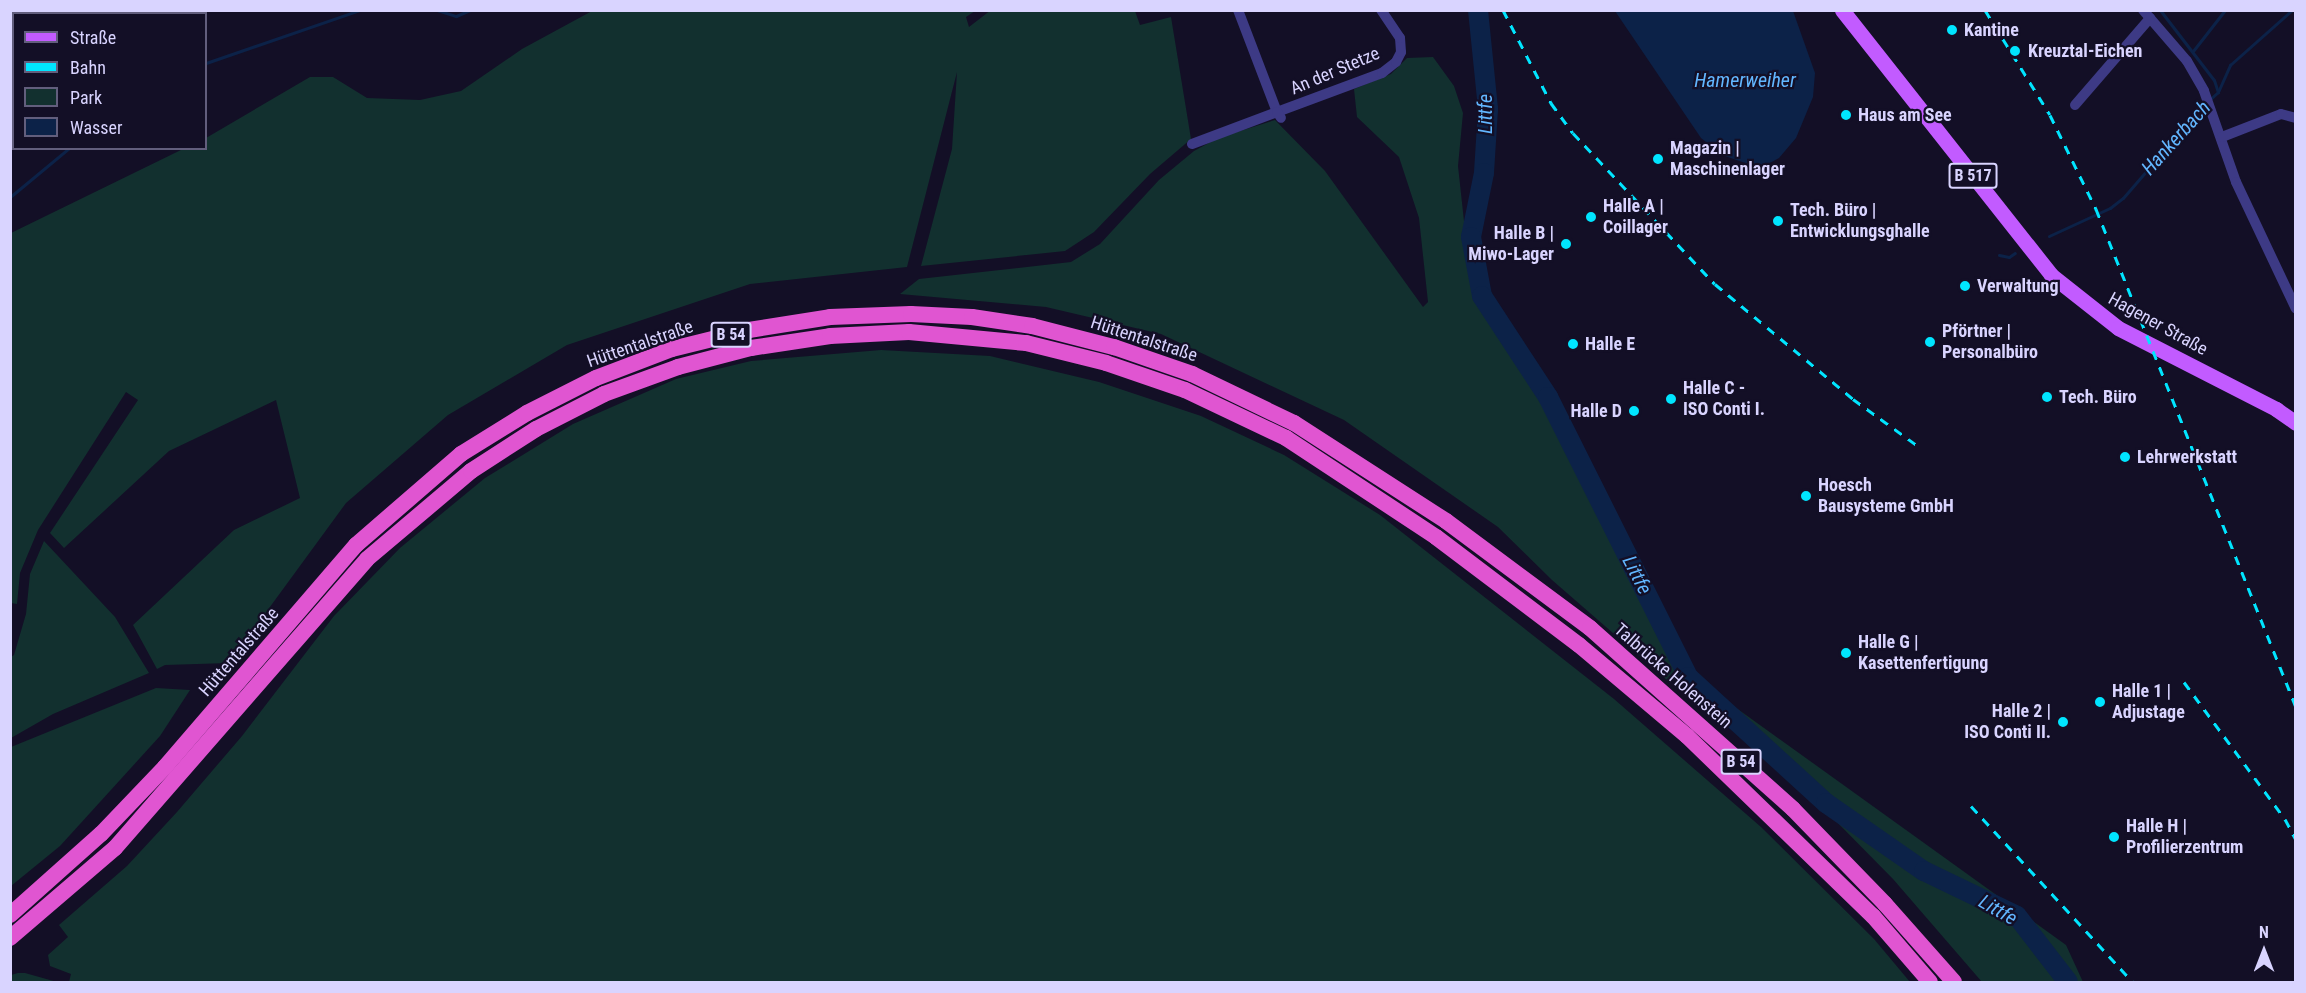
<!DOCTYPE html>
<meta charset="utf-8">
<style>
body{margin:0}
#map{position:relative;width:2306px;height:993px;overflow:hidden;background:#130f26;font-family:"Roboto Condensed",sans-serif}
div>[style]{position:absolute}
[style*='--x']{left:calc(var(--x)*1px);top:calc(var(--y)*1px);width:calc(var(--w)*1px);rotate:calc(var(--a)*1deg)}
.green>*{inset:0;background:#12302f}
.water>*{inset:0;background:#0c2248}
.stream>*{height:3px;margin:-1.5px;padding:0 1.5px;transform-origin:1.5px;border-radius:1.5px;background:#0c2248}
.river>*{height:20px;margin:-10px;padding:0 10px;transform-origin:10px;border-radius:10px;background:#0c2248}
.minor>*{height:10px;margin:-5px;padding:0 5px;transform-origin:5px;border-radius:5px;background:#3d3a85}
.primary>*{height:15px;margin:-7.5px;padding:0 7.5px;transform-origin:7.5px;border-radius:7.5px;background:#c25bff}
.trunk>*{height:16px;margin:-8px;padding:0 8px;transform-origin:8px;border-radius:8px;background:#e055d1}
.rail>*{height:3px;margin-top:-1.5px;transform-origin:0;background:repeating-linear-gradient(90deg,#00e5ff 0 9px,transparent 0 17px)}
.dots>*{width:16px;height:16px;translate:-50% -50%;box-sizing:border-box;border:3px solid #130f26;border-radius:50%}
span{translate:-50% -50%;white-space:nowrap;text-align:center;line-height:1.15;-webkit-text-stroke:4.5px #130f26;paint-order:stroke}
.shield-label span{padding:2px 4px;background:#130f26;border:2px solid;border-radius:4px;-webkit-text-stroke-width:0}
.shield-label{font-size:16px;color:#d9d4ff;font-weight:700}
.poi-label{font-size:18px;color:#d9d4ff;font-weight:700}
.left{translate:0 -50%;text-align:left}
.right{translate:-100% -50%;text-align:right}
.street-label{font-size:18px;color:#d9d4ff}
.water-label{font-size:20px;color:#62b6ff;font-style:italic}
.frame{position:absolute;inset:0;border:12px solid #d9d4ff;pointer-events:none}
.legend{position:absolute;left:12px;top:12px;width:195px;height:138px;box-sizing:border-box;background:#130f26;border:2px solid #625e7d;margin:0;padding:8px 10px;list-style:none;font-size:18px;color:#d9d4ff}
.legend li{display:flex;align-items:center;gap:12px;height:30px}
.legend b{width:30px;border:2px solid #625e7d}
.north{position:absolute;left:2234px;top:921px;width:60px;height:60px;-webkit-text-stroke:4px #130f26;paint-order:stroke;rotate:0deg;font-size:16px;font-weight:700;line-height:24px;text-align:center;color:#d9d4ff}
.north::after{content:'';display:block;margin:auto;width:21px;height:27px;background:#d9d4ff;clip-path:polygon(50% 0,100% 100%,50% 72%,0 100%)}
</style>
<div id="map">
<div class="green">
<div style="clip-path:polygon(991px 10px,1135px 11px,1140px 25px,1171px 17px,1191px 139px,1150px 174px,1094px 232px,1065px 251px,921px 266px,952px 149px,957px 72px,907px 267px,750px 284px,567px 345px,448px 415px,346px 503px,229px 663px,165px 665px,157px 669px,133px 625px,234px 530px,300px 498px,276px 400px,169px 451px,64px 548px,50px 533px,138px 400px,126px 392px,38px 530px,20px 573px,17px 604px,11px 603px,11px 233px,183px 149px,206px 148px,206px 138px,310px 77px,333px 77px,367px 98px,420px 100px,461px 91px,522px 49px,592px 11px,975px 11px,966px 17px,969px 27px)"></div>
<div style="clip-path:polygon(1433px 57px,1454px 86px,1463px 113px,1458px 166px,1468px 258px,1534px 361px,1593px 500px,1694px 675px,1667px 680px,1552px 580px,1498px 527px,1344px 420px,1161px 334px,1046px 307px,900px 294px,919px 279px,1071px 262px,1100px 244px,1159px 180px,1194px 151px,1218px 138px,1275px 120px,1325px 171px,1423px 307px,1428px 302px,1419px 218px,1399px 157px,1357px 117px,1354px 89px,1391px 74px,1407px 58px)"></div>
<div style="clip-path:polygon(881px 350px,990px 356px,1099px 382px,1201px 416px,1284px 455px,1380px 515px,1614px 699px,1761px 827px,1874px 939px,1910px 982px,69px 982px,71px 974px,50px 966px,48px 955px,68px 937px,59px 925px,127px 866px,177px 812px,242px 736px,334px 616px,400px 548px,485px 478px,573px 424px,676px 379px,751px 361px)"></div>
<div style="clip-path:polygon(44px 541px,115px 617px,149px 673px,53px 714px,11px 738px,11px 657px,14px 655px,26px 614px,30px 574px)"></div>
<div style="clip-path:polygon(1696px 679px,2066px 945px,2083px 982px,1982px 982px,1893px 879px)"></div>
<div style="clip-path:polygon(156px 688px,190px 690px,160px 736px,60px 846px,11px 886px,11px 747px)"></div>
<div style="clip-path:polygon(18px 973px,25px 973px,57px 982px,11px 982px,11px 975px)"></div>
</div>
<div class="water">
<div style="clip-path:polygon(1615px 11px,1793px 11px,1815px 73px,1813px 97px,1796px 138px,1779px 158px,1768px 164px,1754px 166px,1722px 155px,1701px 138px)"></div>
</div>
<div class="stream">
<div style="--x:437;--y:10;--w:20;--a:18"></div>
<div style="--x:456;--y:16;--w:15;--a:-23"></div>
<div style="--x:2160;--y:10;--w:88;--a:52.4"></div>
<div style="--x:2214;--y:80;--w:13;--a:72"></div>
<div style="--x:2218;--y:92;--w:12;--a:138"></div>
<div style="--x:2193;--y:51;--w:52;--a:-52"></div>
<div style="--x:206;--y:63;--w:163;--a:-19"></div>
<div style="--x:2218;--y:92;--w:30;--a:-66"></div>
<div style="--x:2230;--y:65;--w:83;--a:-41.6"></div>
<div style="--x:10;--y:197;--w:77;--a:-39.7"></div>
<div style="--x:2049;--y:236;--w:67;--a:-24.7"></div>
<div style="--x:2110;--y:208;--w:16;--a:-38"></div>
<div style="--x:2123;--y:198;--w:124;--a:-49.2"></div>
<div style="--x:1999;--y:255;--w:10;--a:11"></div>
<div style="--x:2009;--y:257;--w:7;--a:-34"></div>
</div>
<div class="river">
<div style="--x:1478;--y:10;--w:100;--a:84.2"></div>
<div style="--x:1488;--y:109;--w:64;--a:93.6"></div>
<div style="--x:1484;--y:173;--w:65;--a:101.5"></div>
<div style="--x:1471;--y:237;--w:60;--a:79.4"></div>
<div style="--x:1482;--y:296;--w:121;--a:56.8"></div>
<div style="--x:1548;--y:397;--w:313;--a:63.4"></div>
<div style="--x:1688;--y:677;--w:187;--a:42.4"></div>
<div style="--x:1826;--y:803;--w:119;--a:34.8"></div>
<div style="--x:1924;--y:871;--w:103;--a:25.8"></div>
<div style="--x:2017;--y:916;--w:83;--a:52.3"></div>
</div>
<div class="minor">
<div style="--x:1238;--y:10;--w:109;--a:69.1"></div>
<div style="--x:1277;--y:112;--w:112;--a:-20.4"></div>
<div style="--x:1382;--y:73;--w:18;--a:-38"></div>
<div style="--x:1396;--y:62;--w:11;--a:-63"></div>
<div style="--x:1401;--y:52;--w:14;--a:-94"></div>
<div style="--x:1400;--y:38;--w:34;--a:-124"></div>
<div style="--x:2143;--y:10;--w:67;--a:49.2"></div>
<div style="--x:2187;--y:61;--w:34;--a:60"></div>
<div style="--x:2204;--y:91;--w:96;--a:70.6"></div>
<div style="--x:2236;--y:182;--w:140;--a:64.7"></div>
<div style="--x:10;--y:18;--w:6;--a:-45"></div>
<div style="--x:2075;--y:105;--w:115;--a:-49.2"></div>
<div style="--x:2222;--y:137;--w:63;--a:-21.3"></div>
<div style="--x:2281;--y:114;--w:16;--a:15"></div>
<div style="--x:1192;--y:144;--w:91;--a:-20.6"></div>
<div style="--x:1277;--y:112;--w:7;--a:56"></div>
</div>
<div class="primary">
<div style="--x:1842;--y:10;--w:337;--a:51.7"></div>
<div style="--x:2051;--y:275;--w:85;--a:38.3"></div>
<div style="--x:2118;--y:328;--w:178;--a:27.1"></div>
<div style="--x:2276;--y:409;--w:24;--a:35"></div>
</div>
<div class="trunk">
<div style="--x:10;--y:915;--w:122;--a:-41.7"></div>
<div style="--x:101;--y:834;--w:93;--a:-46.3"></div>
<div style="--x:165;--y:767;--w:293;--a:-49.3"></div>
<div style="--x:356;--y:545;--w:139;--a:-40.9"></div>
<div style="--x:461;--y:454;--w:78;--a:-31.8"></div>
<div style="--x:527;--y:413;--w:77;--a:-26.9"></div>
<div style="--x:596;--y:378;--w:81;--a:-20.9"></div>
<div style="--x:672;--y:349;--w:79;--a:-13.9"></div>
<div style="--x:749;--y:330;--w:82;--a:-9.1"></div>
<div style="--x:830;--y:317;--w:81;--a:-2.1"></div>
<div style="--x:911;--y:314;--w:61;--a:2.8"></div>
<div style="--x:972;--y:317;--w:61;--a:8.5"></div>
<div style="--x:1032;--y:326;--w:85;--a:14.4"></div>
<div style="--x:1114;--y:347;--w:83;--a:19.1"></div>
<div style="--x:1192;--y:374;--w:113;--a:25.7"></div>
<div style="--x:1294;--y:423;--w:181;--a:32.8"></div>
<div style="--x:1446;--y:521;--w:179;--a:36.6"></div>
<div style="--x:1590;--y:628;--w:272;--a:41.7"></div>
<div style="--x:1793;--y:809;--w:132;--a:45.9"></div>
<div style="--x:1885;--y:904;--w:104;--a:48.5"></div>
<div style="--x:10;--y:938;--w:138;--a:-40.6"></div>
<div style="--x:115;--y:848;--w:383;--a:-48.9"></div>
<div style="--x:367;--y:559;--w:136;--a:-40.2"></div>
<div style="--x:471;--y:471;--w:77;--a:-32.9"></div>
<div style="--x:536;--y:429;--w:76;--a:-27.2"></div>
<div style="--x:604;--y:394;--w:79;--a:-20"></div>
<div style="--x:678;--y:367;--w:75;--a:-14.6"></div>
<div style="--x:751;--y:348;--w:80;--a:-8.6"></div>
<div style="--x:830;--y:336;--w:79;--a:-2.9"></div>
<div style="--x:909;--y:332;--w:118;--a:5.4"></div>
<div style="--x:1026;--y:343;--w:82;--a:14"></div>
<div style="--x:1106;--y:363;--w:83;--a:18.9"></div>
<div style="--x:1185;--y:390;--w:112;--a:25.4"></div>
<div style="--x:1286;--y:438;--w:180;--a:33.4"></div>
<div style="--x:1436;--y:537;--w:179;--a:37.1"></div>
<div style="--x:1579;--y:645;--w:141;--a:40.1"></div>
<div style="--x:1687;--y:736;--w:259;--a:44.1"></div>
<div style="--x:1873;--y:916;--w:87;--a:49.2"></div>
</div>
<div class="rail">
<div style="--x:1503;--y:10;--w:105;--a:62.7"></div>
<div style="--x:1551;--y:103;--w:37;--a:54"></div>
<div style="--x:1573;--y:133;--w:207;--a:46.8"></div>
<div style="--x:1715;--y:284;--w:180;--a:39.8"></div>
<div style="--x:1853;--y:399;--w:80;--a:35.9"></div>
<div style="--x:1985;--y:10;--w:123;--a:58.2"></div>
<div style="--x:2050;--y:115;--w:105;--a:63.9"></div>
<div style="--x:2096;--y:209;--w:537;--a:68.12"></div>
<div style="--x:2184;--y:682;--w:170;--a:53.6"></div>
<div style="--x:2285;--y:819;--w:24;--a:62"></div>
<div style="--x:1971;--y:806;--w:239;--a:47.4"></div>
</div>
<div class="dots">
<div style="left:1952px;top:30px;background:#00e5ff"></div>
<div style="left:2015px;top:51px;background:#00e5ff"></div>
<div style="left:1846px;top:115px;background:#00e5ff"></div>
<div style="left:1658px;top:159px;background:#00e5ff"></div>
<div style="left:1591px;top:217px;background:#00e5ff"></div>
<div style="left:1778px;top:221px;background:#00e5ff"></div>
<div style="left:1566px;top:244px;background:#00e5ff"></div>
<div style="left:1965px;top:286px;background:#00e5ff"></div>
<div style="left:1930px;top:342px;background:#00e5ff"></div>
<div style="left:1573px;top:344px;background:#00e5ff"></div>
<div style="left:2047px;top:397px;background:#00e5ff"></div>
<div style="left:1671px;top:399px;background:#00e5ff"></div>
<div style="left:1634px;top:411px;background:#00e5ff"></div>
<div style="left:2125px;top:457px;background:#00e5ff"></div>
<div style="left:1806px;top:496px;background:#00e5ff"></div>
<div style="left:1846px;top:653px;background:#00e5ff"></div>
<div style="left:2100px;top:702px;background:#00e5ff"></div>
<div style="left:2063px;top:722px;background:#00e5ff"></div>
<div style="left:2114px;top:837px;background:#00e5ff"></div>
</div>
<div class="shield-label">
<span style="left:1973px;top:176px">B 517</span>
<span style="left:731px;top:335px">B 54</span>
<span style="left:1741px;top:762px">B 54</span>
</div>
<div class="poi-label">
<span class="left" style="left:1964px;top:30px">Kantine</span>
<span class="left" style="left:2028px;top:51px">Kreuztal-Eichen</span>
<span class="left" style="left:1858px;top:115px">Haus am See</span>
<span class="left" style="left:1670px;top:159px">Magazin |<br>Maschinenlager</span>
<span class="left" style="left:1603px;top:217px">Halle A |<br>Coillager</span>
<span class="left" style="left:1790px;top:221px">Tech. Büro |<br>Entwicklungsghalle</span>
<span class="right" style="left:1554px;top:244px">Halle B |<br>Miwo-Lager</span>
<span class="left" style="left:1977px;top:286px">Verwaltung</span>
<span class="left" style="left:1942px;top:342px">Pförtner |<br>Personalbüro</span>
<span class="left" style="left:1585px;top:344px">Halle E</span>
<span class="left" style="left:1683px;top:399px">Halle C -<br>ISO Conti I.</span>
<span class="left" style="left:2059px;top:397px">Tech. Büro</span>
<span class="right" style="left:1622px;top:411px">Halle D</span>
<span class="left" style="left:2137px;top:457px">Lehrwerkstatt</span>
<span class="left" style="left:1818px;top:496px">Hoesch<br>Bausysteme GmbH</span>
<span class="left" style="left:1858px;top:653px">Halle G |<br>Kasettenfertigung</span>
<span class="left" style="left:2112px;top:702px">Halle 1 |<br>Adjustage</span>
<span class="right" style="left:2051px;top:722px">Halle 2 |<br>ISO Conti II.</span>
<span class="left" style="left:2126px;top:837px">Halle H |<br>Profilierzentrum</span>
</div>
<div class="street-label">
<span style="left:1335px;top:71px;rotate:-23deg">An der Stetze</span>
<span style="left:2158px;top:324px;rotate:29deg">Hagener Straße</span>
<span style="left:1144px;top:339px;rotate:18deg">Hüttentalstraße</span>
<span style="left:640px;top:344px;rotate:-19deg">Hüttentalstraße</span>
<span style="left:239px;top:652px;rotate:-49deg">Hüttentalstraße</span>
<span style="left:1673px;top:676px;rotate:41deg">Talbrücke Holenstein</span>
</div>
<div class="water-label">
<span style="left:1745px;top:80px">Hamerweiher</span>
<span style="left:1485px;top:114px;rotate:-90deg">Littfe</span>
<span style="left:2176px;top:138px;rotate:-48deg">Hankerbach</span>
<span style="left:1637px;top:575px;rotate:63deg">Littfe</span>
<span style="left:1998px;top:910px;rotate:30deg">Littfe</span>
</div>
<div class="frame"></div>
<ul class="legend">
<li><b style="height:8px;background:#c25bff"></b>Straße</li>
<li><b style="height:8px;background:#00e5ff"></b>Bahn</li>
<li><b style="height:16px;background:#12302f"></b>Park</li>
<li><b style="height:16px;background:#0c2248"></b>Wasser</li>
</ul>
<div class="north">N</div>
</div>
